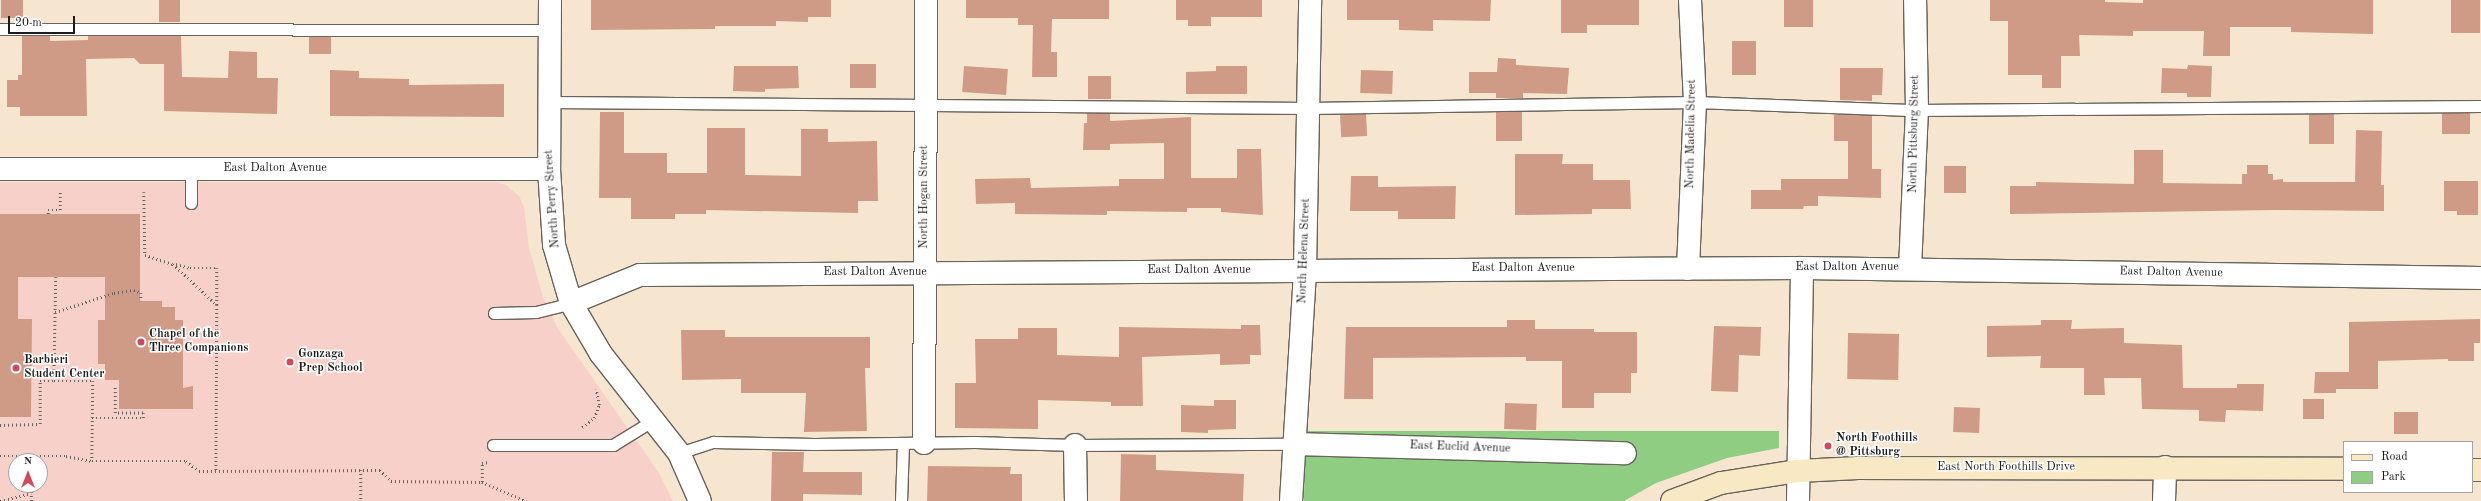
<!DOCTYPE html>
<style>
body{margin:0}
#map{position:relative;width:2481px;height:501px;overflow:hidden;background:#f6e6d0;font-family:"Old Standard TT",serif}
div>[style]{position:absolute}
[style*='--x']{left:calc(var(--x)*1px);top:calc(var(--y)*1px);width:calc(var(--w)*1px);rotate:calc(var(--a)*1deg)}
.built>*{inset:0;background:#f7d1c9}
.green>*{inset:0;background:#8fcd83}
.building>*{inset:0;background:#d09b86;transform-origin:0 0}
.path>*{height:2.5px;margin-top:-1.25px;transform-origin:0;background:repeating-linear-gradient(90deg,#68635b 0 1px,transparent 0 4px)}
.roads{filter:drop-shadow(1px 0 #68635b) drop-shadow(-1px 0 #68635b) drop-shadow(0 1px #68635b) drop-shadow(0 -1px #68635b)}
.service>*{height:11px;margin:-5.5px;padding:0 5.5px;transform-origin:5.5px;border-radius:5.5px;background:#fff}
.minor>*{height:22px;margin:-11px;padding:0 11px;transform-origin:11px;border-radius:11px;background:#fff}
.tertiary>*{height:22px;margin:-11px;padding:0 11px;transform-origin:11px;border-radius:11px;background:#fff}
.secondary>*{height:22px;margin:-11px;padding:0 11px;transform-origin:11px;border-radius:11px;background:#f8e8c3}
.dots>*{width:11px;height:11px;translate:-50% -50%;box-sizing:border-box;border:2px solid #fff;border-radius:50%}
span{translate:-50% -50%;white-space:nowrap;text-align:center;line-height:1.15;-webkit-text-stroke:3px #fff;paint-order:stroke}
.street-label{font-size:12px;color:#1c1c1c}
.poi-label{font-size:12px;color:#1c1c1c;font-weight:700}
.left{translate:0 -50%;text-align:left}
.legend{position:absolute;left:2343px;top:441px;width:130px;height:52px;box-sizing:border-box;background:#fff;border:1px solid #a4a4a4;margin:0;padding:5px 7px;list-style:none;font-size:12px;color:#1c1c1c}
.legend li{display:flex;align-items:center;gap:8px;height:20px}
.legend b{width:20px;border:1px solid #a4a4a4}
.north{position:absolute;left:8px;top:453px;width:40px;height:40px;box-sizing:border-box;background:#fff;border:1px solid #a4a4a4;border-radius:50%;rotate:0deg;font-size:11px;font-weight:700;line-height:16px;text-align:center;color:#1c1c1c}
.north::after{content:'';display:block;margin:auto;width:14px;height:18px;background:#d1495b;clip-path:polygon(50% 0,100% 100%,50% 72%,0 100%)}
.scale{position:absolute;left:8px;top:16px;width:67px;height:18px;box-sizing:border-box;border:2px solid #1c1c1c;border-top:0;padding-left:5px;font-size:12px;line-height:14px;white-space:nowrap;color:#1c1c1c;-webkit-text-stroke:3px #fff;paint-order:stroke}
</style>
<div id="map">
<div class="built">
<div style="clip-path:polygon(evenodd,0 182px,497px 182px,506px 185px,519px 196px,524px 207px,529px 248px,543px 297px,557px 327px,659px 473px,673px 501px,0 501px,0 182px,16px 461px,40px 461px,40px 485px,16px 485px,16px 461px)"></div>
</div>
<div class="green">
<div style="clip-path:polygon(1305px 431px,1779px 431px,1779px 448px,1727px 458px,1656px 483px,1624px 501px,1304px 501px)"></div>
</div>
<div class="building">
<div style="left:1px;top:0;width:22px;height:18px"></div>
<div style="left:159px;top:0;width:21px;height:22px"></div>
<div style="clip-path:polygon(591px 0,831px 0,831px 17px,808px 17px,808px 22px,776px 21px,776px 26px,715px 26px,715px 29px,591px 30px)"></div>
<div style="clip-path:polygon(966px 0,1109px 0,1109px 19px,1052px 19px,1051px 52px,1057px 52px,1057px 77px,1032px 77px,1033px 25px,1018px 25px,1018px 18px,966px 18px)"></div>
<div style="clip-path:polygon(1176px 0,1262px 0,1262px 17px,1211px 17px,1211px 26px,1188px 26px,1188px 20px,1176px 20px)"></div>
<div style="clip-path:polygon(1347px 0,1491px 0,1490px 21px,1433px 20px,1433px 31px,1399px 30px,1399px 20px,1347px 20px)"></div>
<div style="clip-path:polygon(1561px 0,1639px 0,1639px 25px,1587px 25px,1587px 33px,1561px 33px)"></div>
<div style="left:1784px;top:0;width:29px;height:27px"></div>
<div style="clip-path:polygon(1990px 0,2105px 0,2105px 2px,2143px 3px,2143px 0,2373px 0,2373px 34px,2291px 32px,2291px 27px,2230px 27px,2230px 56px,2203px 56px,2204px 31px,2133px 31px,2133px 36px,2079px 35px,2080px 56px,2061px 56px,2061px 88px,2042px 88px,2042px 75px,2008px 75px,2008px 21px,1990px 21px)"></div>
<div style="left:2451px;top:0;width:29px;height:33px"></div>
<div style="clip-path:polygon(22px 36px,50px 36px,50px 41px,88px 40px,88px 36px,181px 36px,182px 77px,228px 78px,229px 51px,257px 52px,257px 78px,278px 78px,277px 114px,164px 111px,164px 64px,140px 64px,134px 58px,86px 59px,87px 116px,20px 116px,20px 107px,7px 107px,7px 80px,18px 80px,18px 75px,22px 75px)"></div>
<div style="left:309px;top:37px;width:22px;height:17px"></div>
<div style="left:1732px;top:41px;width:24px;height:34px"></div>
<div style="clip-path:polygon(1498px 58px,1516px 59px,1516px 65px,1569px 68px,1567px 94px,1523px 93px,1523px 98px,1496px 98px,1496px 93px,1469px 93px,1469px 72px,1497px 72px)"></div>
<div style="left:850px;top:64px;width:26px;height:24px"></div>
<div style="clip-path:polygon(2188px 65px,2212px 66px,2211px 97px,2187px 97px,2187px 93px,2161px 93px,2162px 68px,2187px 69px)"></div>
<div style="clip-path:polygon(734px 66px,798px 66px,799px 88px,765px 89px,765px 92px,733px 91px)"></div>
<div style="left:964px;top:66px;width:44px;height:26px;rotate:4deg"></div>
<div style="clip-path:polygon(1216px 66px,1247px 66px,1247px 94px,1186px 94px,1186px 72px,1216px 71px)"></div>
<div style="clip-path:polygon(1840px 68px,1883px 68px,1882px 95px,1872px 95px,1872px 101px,1840px 100px)"></div>
<div style="clip-path:polygon(330px 70px,359px 71px,359px 78px,409px 79px,409px 85px,504px 84px,504px 117px,330px 116px)"></div>
<div style="left:1361px;top:70px;width:32px;height:23px;rotate:2deg"></div>
<div style="left:1088px;top:76px;width:23px;height:23px"></div>
<div style="clip-path:polygon(600px 112px,624px 112px,624px 153px,667px 153px,667px 173px,707px 173px,707px 128px,745px 128px,745px 175px,801px 176px,801px 129px,828px 129px,828px 142px,877px 141px,878px 201px,858px 201px,858px 213px,706px 210px,706px 214px,675px 214px,675px 219px,631px 219px,631px 198px,599px 198px)"></div>
<div style="left:1496px;top:112px;width:26px;height:29px"></div>
<div style="clip-path:polygon(1087px 113px,1110px 113px,1110px 121px,1191px 117px,1191px 178px,1237px 178px,1237px 149px,1261px 149px,1263px 215px,1221px 212px,1221px 208px,1187px 208px,1187px 212px,1107px 211px,1107px 215px,1015px 214px,1015px 203px,976px 204px,975px 179px,1030px 178px,1031px 188px,1119px 186px,1119px 179px,1164px 179px,1164px 143px,1110px 144px,1110px 150px,1083px 150px,1084px 123px,1087px 123px)"></div>
<div style="left:2442px;top:113px;width:28px;height:21px"></div>
<div style="left:1366px;top:114px;width:22px;height:26px;rotate:87deg"></div>
<div style="left:2309px;top:114px;width:25px;height:30px"></div>
<div style="clip-path:polygon(1834px 115px,1872px 115px,1872px 169px,1881px 169px,1881px 198px,1818px 196px,1818px 206px,1804px 206px,1803px 209px,1751px 209px,1751px 190px,1781px 190px,1781px 179px,1848px 179px,1848px 141px,1834px 141px)"></div>
<div style="clip-path:polygon(2356px 130px,2382px 131px,2381px 185px,2384px 185px,2384px 211px,2275px 210px,2010px 214px,2010px 186px,2036px 186px,2036px 182px,2134px 184px,2134px 150px,2163px 150px,2163px 183px,2242px 184px,2242px 174px,2247px 174px,2247px 165px,2268px 165px,2268px 174px,2273px 174px,2273px 180px,2283px 179px,2283px 182px,2355px 182px)"></div>
<div style="clip-path:polygon(1515px 154px,1563px 154px,1562px 164px,1593px 164px,1593px 180px,1630px 180px,1631px 209px,1592px 209px,1592px 214px,1515px 215px)"></div>
<div style="left:1944px;top:166px;width:22px;height:27px"></div>
<div style="clip-path:polygon(1351px 176px,1378px 176px,1378px 187px,1456px 186px,1455px 219px,1398px 219px,1398px 211px,1350px 211px)"></div>
<div style="clip-path:polygon(2444px 181px,2478px 181px,2478px 215px,2457px 215px,2457px 211px,2444px 211px)"></div>
<div style="clip-path:polygon(0 214px,140px 214px,140px 301px,162px 301px,162px 307px,175px 307px,175px 320px,183px 320px,183px 388px,193px 386px,193px 409px,119px 409px,119px 380px,105px 380px,105px 364px,98px 364px,98px 320px,105px 320px,105px 277px,18px 277px,18px 319px,32px 319px,31px 417px,0 417px)"></div>
<div style="clip-path:polygon(2480px 319px,2480px 343px,2474px 343px,2474px 361px,2448px 361px,2448px 359px,2378px 361px,2378px 389px,2336px 389px,2336px 393px,2314px 393px,2315px 372px,2349px 372px,2349px 322px)"></div>
<div style="clip-path:polygon(1507px 320px,1535px 320px,1535px 329px,1594px 329px,1594px 332px,1637px 332px,1637px 373px,1631px 373px,1631px 393px,1594px 393px,1594px 408px,1562px 408px,1562px 361px,1526px 361px,1526px 357px,1373px 358px,1373px 399px,1344px 399px,1346px 327px,1507px 327px)"></div>
<div style="clip-path:polygon(2041px 320px,2072px 320px,2071px 329px,2124px 328px,2124px 343px,2182px 345px,2183px 388px,2237px 388px,2237px 384px,2264px 384px,2263px 411px,2226px 410px,2225px 422px,2199px 421px,2199px 410px,2142px 409px,2141px 378px,2104px 378px,2105px 395px,2084px 395px,2084px 368px,2040px 368px,2041px 356px,1987px 357px,1987px 326px,2041px 325px)"></div>
<div style="clip-path:polygon(1241px 325px,1260px 325px,1261px 355px,1250px 355px,1250px 364px,1220px 365px,1220px 354px,1142px 357px,1143px 406px,1111px 406px,1111px 402px,1038px 400px,1038px 429px,955px 428px,955px 383px,976px 383px,975px 339px,1018px 339px,1018px 328px,1057px 328px,1057px 355px,1119px 357px,1119px 327px,1241px 329px)"></div>
<div style="clip-path:polygon(1714px 326px,1761px 327px,1760px 356px,1739px 355px,1738px 392px,1711px 391px)"></div>
<div style="clip-path:polygon(681px 330px,725px 330px,725px 337px,870px 337px,870px 368px,865px 368px,867px 431px,804px 432px,806px 393px,741px 393px,741px 379px,682px 380px)"></div>
<div style="left:1848px;top:333px;width:51px;height:46px;rotate:1deg"></div>
<div style="left:2303px;top:399px;width:21px;height:20px"></div>
<div style="clip-path:polygon(1214px 400px,1236px 400px,1236px 429px,1208px 430px,1208px 433px,1181px 432px,1181px 405px,1214px 406px)"></div>
<div style="left:1505px;top:403px;width:32px;height:26px;rotate:2deg"></div>
<div style="left:1954px;top:407px;width:26px;height:25px;rotate:2deg"></div>
<div style="left:2394px;top:412px;width:24px;height:22px"></div>
<div style="clip-path:polygon(772px 452px,804px 452px,803px 472px,862px 472px,862px 495px,803px 494px,803px 501px,771px 501px)"></div>
<div style="clip-path:polygon(1121px 454px,1156px 455px,1156px 470px,1244px 474px,1243px 501px,1120px 501px)"></div>
<div style="clip-path:polygon(928px 466px,1011px 467px,1010px 474px,1022px 474px,1022px 501px,927px 501px)"></div>
</div>
<div class="path">
<div style="--x:144;--y:192;--w:63;--a:89.1"></div>
<div style="--x:145;--y:255;--w:29;--a:18"></div>
<div style="--x:173;--y:264;--w:60;--a:43"></div>
<div style="--x:217;--y:305;--w:166;--a:90.3"></div>
<div style="--x:48;--y:214;--w:4;--a:-90"></div>
<div style="--x:48;--y:210;--w:12;--a:0"></div>
<div style="--x:60;--y:210;--w:19;--a:-90"></div>
<div style="--x:176;--y:264;--w:15;--a:16"></div>
<div style="--x:190;--y:268;--w:27;--a:0"></div>
<div style="--x:217;--y:268;--w:37;--a:90"></div>
<div style="--x:56;--y:277;--w:104;--a:91.1"></div>
<div style="--x:54;--y:381;--w:39;--a:0"></div>
<div style="--x:93;--y:381;--w:80;--a:90.7"></div>
<div style="--x:55;--y:312;--w:62;--a:-17.9"></div>
<div style="--x:114;--y:293;--w:20;--a:-9"></div>
<div style="--x:134;--y:290;--w:8;--a:23"></div>
<div style="--x:141;--y:293;--w:8;--a:90"></div>
<div style="--x:92;--y:418;--w:51;--a:0"></div>
<div style="--x:143;--y:418;--w:5;--a:-90"></div>
<div style="--x:143;--y:413;--w:28;--a:180"></div>
<div style="--x:115;--y:413;--w:27;--a:-90"></div>
<div style="--x:0;--y:425;--w:40;--a:-1.4"></div>
<div style="--x:40;--y:424;--w:43;--a:-90"></div>
<div style="--x:40;--y:381;--w:14;--a:0"></div>
<div style="--x:582;--y:427;--w:15;--a:-37"></div>
<div style="--x:594;--y:418;--w:14;--a:-69"></div>
<div style="--x:599;--y:405;--w:16;--a:-101"></div>
<div style="--x:0;--y:456;--w:66;--a:0"></div>
<div style="--x:66;--y:456;--w:26;--a:11"></div>
<div style="--x:92;--y:461;--w:94;--a:0"></div>
<div style="--x:186;--y:461;--w:16;--a:38"></div>
<div style="--x:199;--y:471;--w:181;--a:-0.3"></div>
<div style="--x:380;--y:470;--w:16;--a:45"></div>
<div style="--x:391;--y:481;--w:91;--a:0.6"></div>
<div style="--x:482;--y:482;--w:19;--a:-90"></div>
<div style="--x:482;--y:463;--w:7;--a:-8"></div>
<div style="--x:31;--y:461;--w:5;--a:-90"></div>
<div style="--x:361;--y:470;--w:31;--a:90"></div>
<div style="--x:482;--y:482;--w:48;--a:23.4"></div>
<div style="--x:0;--y:501;--w:32;--a:-14"></div>
<div style="--x:31;--y:501;--w:16;--a:-90"></div>
</div>
<div class="roads">
<div class="service">
<div style="--x:0;--y:29;--w:550;--a:0.1"></div>
<div style="--x:550;--y:102;--w:759;--a:0.45"></div>
<div style="--x:1309;--y:108;--w:386;--a:-0.9"></div>
<div style="--x:1695;--y:102;--w:222;--a:2.1"></div>
<div style="--x:1917;--y:110;--w:564;--a:-0.41"></div>
<div style="--x:191;--y:169;--w:34;--a:90"></div>
<div style="--x:494;--y:313;--w:42;--a:-1.4"></div>
<div style="--x:536;--y:312;--w:36;--a:-14"></div>
<div style="--x:493;--y:445;--w:120;--a:0"></div>
<div style="--x:613;--y:445;--w:46;--a:-31.6"></div>
<div style="--x:679;--y:453;--w:36;--a:-18"></div>
<div style="--x:713;--y:442;--w:101;--a:1.1"></div>
<div style="--x:814;--y:444;--w:161;--a:-0.7"></div>
<div style="--x:975;--y:442;--w:100;--a:1.7"></div>
<div style="--x:1075;--y:445;--w:219;--a:-0.3"></div>
<div style="--x:901;--y:501;--w:58;--a:-88"></div>
</div>
<div class="minor">
<div style="--x:0;--y:169;--w:549;--a:0"></div>
<div style="--x:1688;--y:269;--w:167;--a:-87.6"></div>
<div style="--x:1695;--y:102;--w:102;--a:-92.8"></div>
<div style="--x:1910;--y:269;--w:159;--a:-87.5"></div>
<div style="--x:1917;--y:110;--w:110;--a:-91"></div>
<div style="--x:571;--y:303;--w:74;--a:-22.1"></div>
<div style="--x:640;--y:275;--w:1162;--a:-0.35"></div>
<div style="--x:1802;--y:268;--w:679;--a:0.84"></div>
<div style="--x:924;--y:443;--w:443;--a:-89.7"></div>
<div style="--x:1294;--y:444;--w:331;--a:1.6"></div>
<div style="--x:1075;--y:445;--w:56;--a:89"></div>
<div style="--x:1291;--y:501;--w:231;--a:-86.5"></div>
<div style="--x:1305;--y:270;--w:270;--a:-88.9"></div>
<div style="--x:1798;--y:501;--w:233;--a:-89"></div>
<div style="--x:2164;--y:501;--w:34;--a:-88"></div>
</div>
<div class="tertiary">
<div style="--x:550;--y:0;--w:169;--a:90.3"></div>
<div style="--x:549;--y:169;--w:76;--a:86.2"></div>
<div style="--x:554;--y:245;--w:60;--a:73.7"></div>
<div style="--x:571;--y:303;--w:59;--a:59.5"></div>
<div style="--x:601;--y:354;--w:126;--a:51.8"></div>
<div style="--x:679;--y:453;--w:52;--a:66.4"></div>
</div>
<div class="secondary">
<div style="--x:2472;--y:470;--w:9;--a:0"></div>
<div style="--x:1672;--y:501;--w:52;--a:-20.2"></div>
<div style="--x:1721;--y:483;--w:78;--a:-8.9"></div>
<div style="--x:1798;--y:471;--w:60;--a:-2.9"></div>
<div style="--x:1858;--y:468;--w:486;--a:0.1"></div>
</div>
</div>
<div class="dots">
<div style="left:141px;top:342px;background:#d1495b"></div>
<div style="left:290px;top:362px;background:#d1495b"></div>
<div style="left:16px;top:368px;background:#d1495b"></div>
<div style="left:1828px;top:446px;background:#d1495b"></div>
</div>
<div class="street-label">
<span style="left:1692px;top:134px;rotate:-89deg">North Madelia Street</span>
<span style="left:1915px;top:134px;rotate:-89deg">North Pittsburg Street</span>
<span style="left:275px;top:169px">East Dalton Avenue</span>
<span style="left:925px;top:197px;rotate:-90deg">North Hogan Street</span>
<span style="left:553px;top:199px;rotate:-94deg">North Perry Street</span>
<span style="left:1305px;top:251px;rotate:-88deg">North Helena Street</span>
<span style="left:1847px;top:268px">East Dalton Avenue</span>
<span style="left:1523px;top:269px">East Dalton Avenue</span>
<span style="left:1199px;top:271px">East Dalton Avenue</span>
<span style="left:875px;top:273px">East Dalton Avenue</span>
<span style="left:2171px;top:273px;rotate:1deg">East Dalton Avenue</span>
<span style="left:1460px;top:448px;rotate:2deg">East Euclid Avenue</span>
<span style="left:2006px;top:468px">East North Foothills Drive</span>
</div>
<div class="poi-label">
<span class="left" style="left:149px;top:342px">Chapel of the<br>Three Companions</span>
<span class="left" style="left:298px;top:362px">Gonzaga<br>Prep School</span>
<span class="left" style="left:24px;top:368px">Barbieri<br>Student Center</span>
<span class="left" style="left:1836px;top:446px">North Foothills<br>@ Pittsburg</span>
</div>
<ul class="legend">
<li><b style="height:5px;background:#f8e8c3"></b>Road</li>
<li><b style="height:11px;background:#8fcd83"></b>Park</li>
</ul>
<div class="north">N</div>
<div class="scale">20 m</div>
</div>
